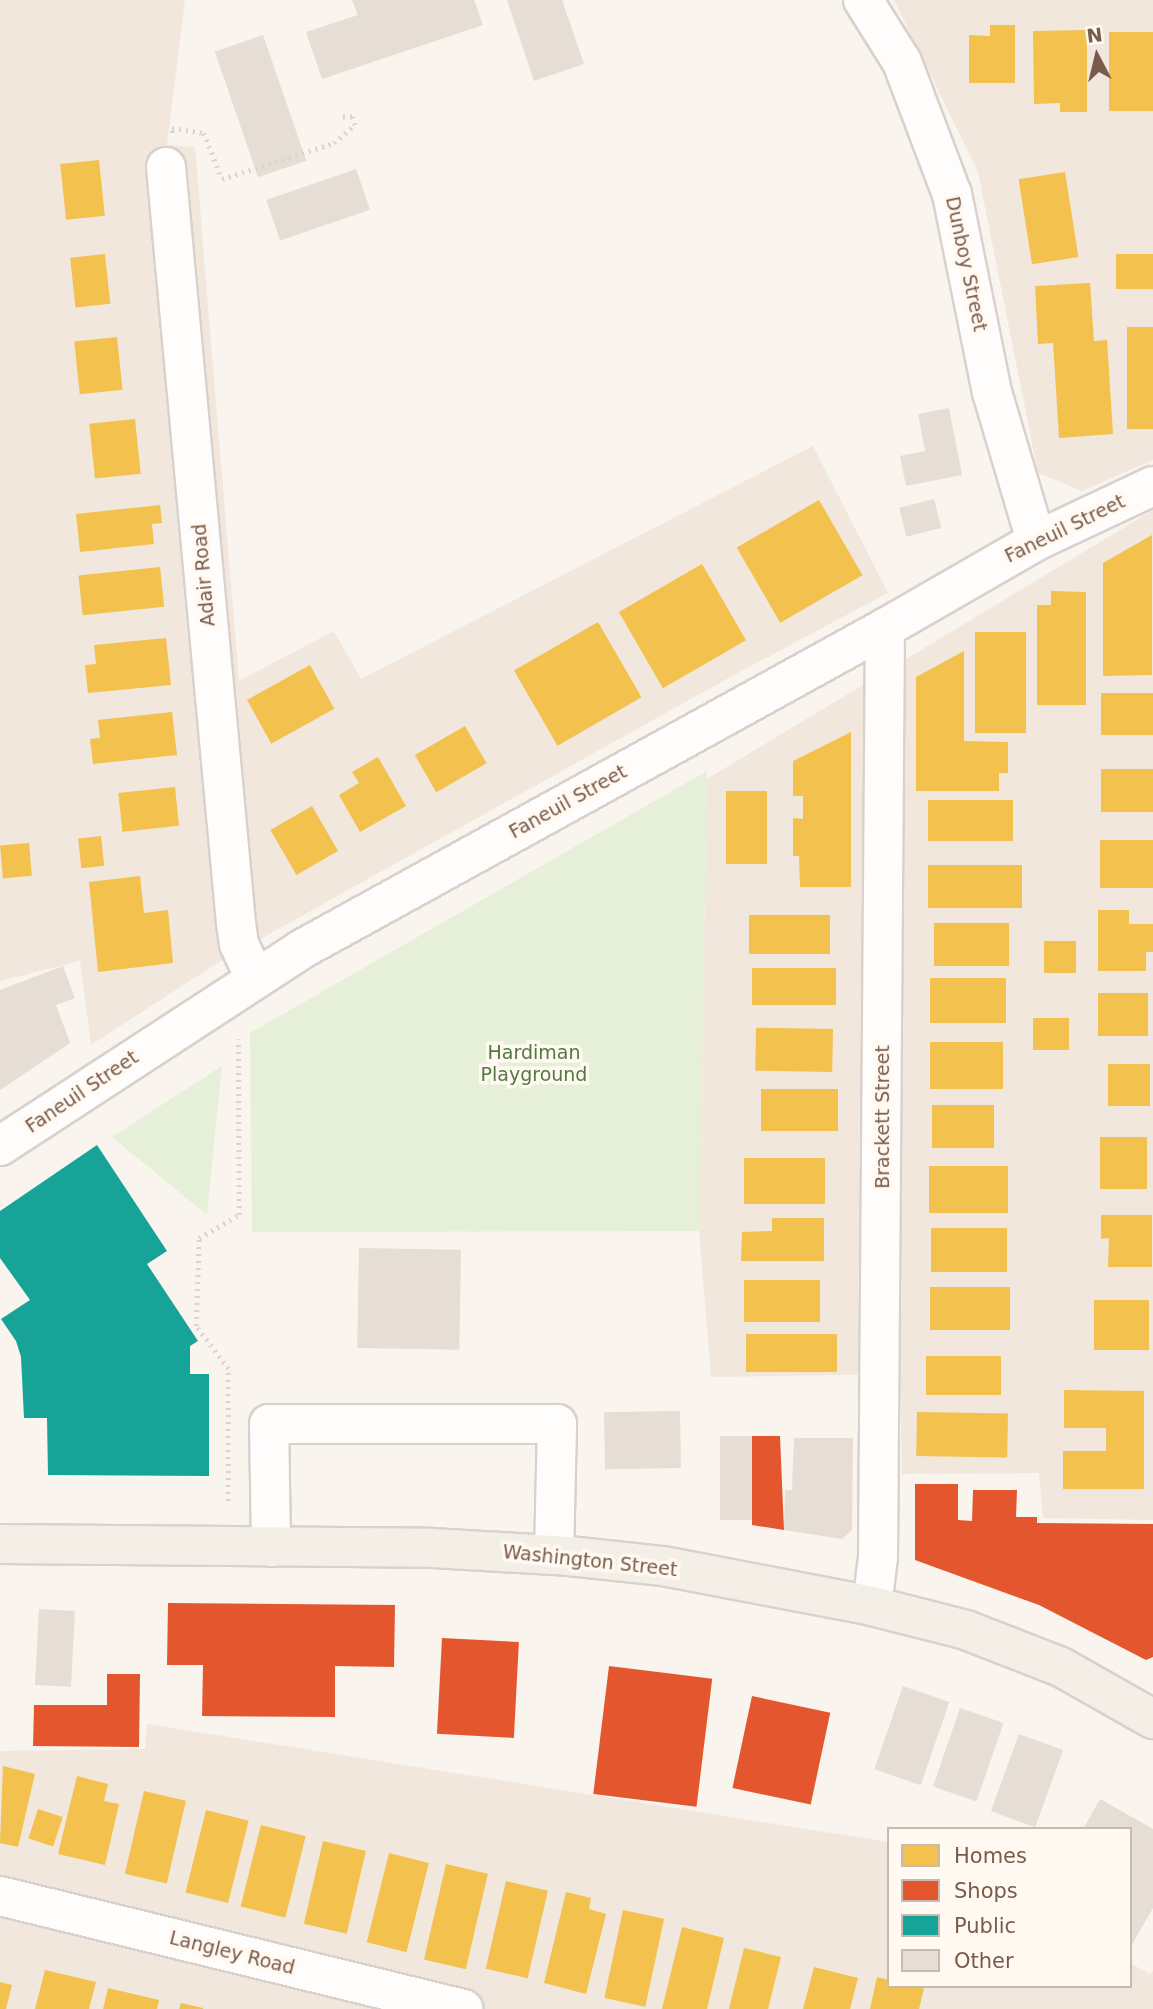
<!DOCTYPE html>
<style>
body{margin:0}
#map{position:relative;width:1153px;height:2009px;overflow:hidden;background:#f9f4ee;font-family:"DejaVu Sans",sans-serif}
div>[style]{position:absolute}
[style*='--x']{left:calc(var(--x)*1px);top:calc(var(--y)*1px);width:calc(var(--w)*1px);rotate:calc(var(--a)*1deg)}
.residential>*{inset:0;background:#f2e7dc}
.green>*{inset:0;background:#e6f0d9}
.homes>*{inset:0;background:#f2c14e;transform-origin:0 0}
.shops>*{inset:0;background:#e4572e;transform-origin:0 0}
.public>*{inset:0;background:#17a398}
.building>*{inset:0;background:#e6ddd5;transform-origin:0 0}
.path>*{height:4.5px;margin-top:-2.25px;transform-origin:0;background:repeating-linear-gradient(90deg,#dbd3ce 0 2px,transparent 0 7px)}
.roads{filter:drop-shadow(2px 0 #d8d1cc) drop-shadow(-2px 0 #d8d1cc) drop-shadow(0 2px #d8d1cc) drop-shadow(0 -2px #d8d1cc)}
.minor>*{height:38px;margin:-19px;padding:0 19px;transform-origin:19px;border-radius:19px;background:#fefdfc}
.major>*{height:38px;margin:-19px;padding:0 19px;transform-origin:19px;border-radius:19px;background:#f3eee6}
span{translate:-50% -50%;white-space:nowrap;text-align:center;line-height:1.15;-webkit-text-stroke:7px #fff9f1;paint-order:stroke}
.street-label{font-size:19px;color:#795b4b}
.park-label{font-size:19px;color:#527a40}
.legend{position:absolute;left:887px;top:1827px;width:245px;height:161px;box-sizing:border-box;background:#fff9f1;border:2px solid #c9baaf;margin:0;padding:9px 12px;list-style:none;font-size:21px;color:#795b4b}
.legend li{display:flex;align-items:center;gap:14px;height:35px}
.legend b{width:35px;border:2px solid #c9baaf}
.north{position:absolute;left:1062px;top:21px;width:70px;height:70px;-webkit-text-stroke:5px #fff9f1;paint-order:stroke;rotate:353deg;font-size:19px;font-weight:700;line-height:28px;text-align:center;color:#795b4b}
.north::after{content:'';display:block;margin:auto;width:24px;height:32px;background:#795b4b;clip-path:polygon(50% 0,100% 100%,50% 72%,0 100%)}
</style>
<div id="map">
<div class="residential">
<div style="clip-path:polygon(0 0,185px 0,167px 145px,195px 147px,239px 681px,334px 631px,361px 679px,813px 446px,888px 593px,732px 676px,219px 962px,91px 1045px,80px 961px,0 981px)"></div>
<div style="clip-path:polygon(894px 0,1153px 0,1153px 460px,1082px 491px,1038px 473px,978px 172px)"></div>
<div style="clip-path:polygon(1153px 510px,1153px 1520px,1043px 1518px,1039px 1473px,902px 1474px,900px 1374px,711px 1377px,699px 1231px,707px 779px)"></div>
<div style="clip-path:polygon(147px 1724px,888px 1842px,889px 1986px,1130px 1986px,1130px 1963px,1150px 1974px,1153px 1971px,1153px 2009px,0 2009px,0 1751px,145px 1749px)"></div>
</div>
<div class="green">
<div style="clip-path:polygon(707px 771px,699px 1231px,252px 1232px,250px 1033px)"></div>
<div style="clip-path:polygon(222px 1066px,207px 1215px,112px 1137px)"></div>
</div>
<div class="homes">
<div style="clip-path:polygon(990px 25px,1015px 25px,1015px 83px,969px 83px,969px 35px,990px 36px)"></div>
<div style="clip-path:polygon(1087px 30px,1087px 112px,1060px 112px,1060px 103px,1034px 104px,1033px 31px)"></div>
<div style="left:1153px;top:32px;width:79px;height:44px;rotate:90deg"></div>
<div style="left:99px;top:160px;width:56px;height:39px;rotate:84deg"></div>
<div style="left:1065px;top:172px;width:86px;height:47px;rotate:81deg"></div>
<div style="left:105px;top:254px;width:50px;height:35px;rotate:84deg"></div>
<div style="left:1116px;top:254px;width:37px;height:35px"></div>
<div style="clip-path:polygon(1090px 283px,1094px 341px,1107px 340px,1113px 434px,1059px 438px,1053px 343px,1038px 344px,1035px 286px)"></div>
<div style="left:1127px;top:327px;width:26px;height:102px"></div>
<div style="left:117px;top:337px;width:53px;height:43px;rotate:84deg"></div>
<div style="left:135px;top:419px;width:55px;height:46px;rotate:84deg"></div>
<div style="left:819px;top:500px;width:87px;height:95px;rotate:60deg"></div>
<div style="clip-path:polygon(160px 505px,162px 523px,152px 524px,154px 544px,80px 552px,76px 514px)"></div>
<div style="clip-path:polygon(1152px 535px,1152px 675px,1103px 676px,1103px 563px)"></div>
<div style="left:702px;top:564px;width:88px;height:96px;rotate:60deg"></div>
<div style="left:160px;top:567px;width:40px;height:82px;rotate:84deg"></div>
<div style="clip-path:polygon(1051px 591px,1086px 592px,1086px 705px,1037px 705px,1037px 605px,1051px 605px)"></div>
<div style="left:598px;top:622px;width:87px;height:97px;rotate:60deg"></div>
<div style="left:975px;top:632px;width:51px;height:101px"></div>
<div style="clip-path:polygon(166px 638px,171px 685px,88px 693px,85px 665px,96px 664px,94px 645px)"></div>
<div style="clip-path:polygon(964px 651px,964px 741px,1008px 742px,1008px 773px,999px 773px,999px 791px,916px 791px,916px 677px)"></div>
<div style="left:310px;top:665px;width:50px;height:72px;rotate:61deg"></div>
<div style="left:1101px;top:693px;width:52px;height:42px"></div>
<div style="clip-path:polygon(172px 712px,177px 755px,93px 764px,90px 739px,100px 738px,98px 720px)"></div>
<div style="left:465px;top:726px;width:43px;height:58px;rotate:60deg"></div>
<div style="clip-path:polygon(851px 732px,851px 887px,800px 887px,799px 856px,793px 856px,793px 818px,803px 819px,803px 796px,793px 796px,793px 761px)"></div>
<div style="clip-path:polygon(378px 757px,406px 806px,360px 832px,339px 795px,359px 783px,352px 772px)"></div>
<div style="left:1153px;top:769px;width:43px;height:52px;rotate:90deg"></div>
<div style="left:175px;top:787px;width:39px;height:57px;rotate:84deg"></div>
<div style="left:726px;top:791px;width:41px;height:73px"></div>
<div style="left:928px;top:800px;width:85px;height:41px"></div>
<div style="left:312px;top:806px;width:52px;height:48px;rotate:60deg"></div>
<div style="left:101px;top:836px;width:30px;height:23px;rotate:84deg"></div>
<div style="left:1100px;top:840px;width:53px;height:48px"></div>
<div style="left:29px;top:843px;width:33px;height:29px;rotate:85deg"></div>
<div style="left:928px;top:865px;width:94px;height:43px"></div>
<div style="clip-path:polygon(140px 876px,144px 913px,168px 910px,173px 963px,98px 972px,89px 882px)"></div>
<div style="clip-path:polygon(1098px 910px,1129px 910px,1129px 924px,1153px 924px,1153px 952px,1146px 952px,1146px 971px,1098px 971px)"></div>
<div style="left:749px;top:915px;width:81px;height:39px"></div>
<div style="left:934px;top:923px;width:75px;height:43px"></div>
<div style="left:1044px;top:941px;width:32px;height:32px"></div>
<div style="left:752px;top:968px;width:84px;height:37px"></div>
<div style="left:930px;top:978px;width:76px;height:45px"></div>
<div style="left:1098px;top:993px;width:50px;height:43px"></div>
<div style="left:1033px;top:1018px;width:36px;height:32px"></div>
<div style="left:833px;top:1029px;width:43px;height:77px;rotate:91deg"></div>
<div style="left:930px;top:1042px;width:73px;height:47px"></div>
<div style="left:1108px;top:1064px;width:42px;height:42px"></div>
<div style="left:761px;top:1089px;width:77px;height:42px"></div>
<div style="left:932px;top:1105px;width:62px;height:43px"></div>
<div style="left:1100px;top:1137px;width:47px;height:52px"></div>
<div style="left:744px;top:1158px;width:81px;height:46px"></div>
<div style="left:929px;top:1166px;width:79px;height:47px"></div>
<div style="clip-path:polygon(1101px 1215px,1152px 1215px,1152px 1267px,1108px 1267px,1109px 1238px,1101px 1239px)"></div>
<div style="clip-path:polygon(772px 1218px,824px 1218px,824px 1261px,741px 1261px,742px 1232px,772px 1231px)"></div>
<div style="left:931px;top:1228px;width:76px;height:44px"></div>
<div style="left:744px;top:1280px;width:76px;height:42px"></div>
<div style="left:930px;top:1287px;width:80px;height:43px"></div>
<div style="left:1094px;top:1300px;width:55px;height:50px"></div>
<div style="left:746px;top:1334px;width:91px;height:38px"></div>
<div style="left:926px;top:1356px;width:75px;height:39px"></div>
<div style="clip-path:polygon(1064px 1390px,1144px 1391px,1144px 1489px,1063px 1489px,1063px 1451px,1106px 1451px,1106px 1428px,1064px 1428px)"></div>
<div style="left:917px;top:1412px;width:91px;height:44px;rotate:1deg"></div>
<div style="clip-path:polygon(3px 1766px,35px 1774px,18px 1847px,0 1843px)"></div>
<div style="clip-path:polygon(77px 1776px,108px 1784px,104px 1801px,119px 1804px,105px 1865px,58px 1854px)"></div>
<div style="left:144px;top:1791px;width:43px;height:85px;rotate:13deg"></div>
<div style="left:38px;top:1809px;width:26px;height:31px;rotate:18deg"></div>
<div style="left:206px;top:1810px;width:44px;height:85px;rotate:14deg"></div>
<div style="left:261px;top:1825px;width:46px;height:84px;rotate:14deg"></div>
<div style="left:323px;top:1841px;width:44px;height:85px;rotate:13deg"></div>
<div style="left:389px;top:1853px;width:41px;height:92px;rotate:14deg"></div>
<div style="left:446px;top:1864px;width:43px;height:98px;rotate:13deg"></div>
<div style="left:506px;top:1881px;width:43px;height:90px;rotate:13deg"></div>
<div style="clip-path:polygon(566px 1892px,591px 1898px,589px 1909px,606px 1914px,586px 1994px,544px 1983px)"></div>
<div style="left:623px;top:1910px;width:42px;height:90px;rotate:12deg"></div>
<div style="clip-path:polygon(682px 1927px,724px 1938px,707px 2009px,662px 2009px)"></div>
<div style="clip-path:polygon(744px 1948px,781px 1957px,768px 2009px,729px 2009px)"></div>
<div style="clip-path:polygon(814px 1967px,858px 1978px,850px 2009px,803px 2009px)"></div>
<div style="clip-path:polygon(45px 1970px,96px 1982px,89px 2009px,35px 2009px)"></div>
<div style="clip-path:polygon(877px 1977px,889px 1980px,889px 1986px,924px 1988px,919px 2009px,870px 2009px)"></div>
<div style="clip-path:polygon(0 1982px,12px 1985px,6px 2009px,0 2009px)"></div>
<div style="clip-path:polygon(108px 1988px,159px 2000px,157px 2009px,103px 2009px)"></div>
<div style="clip-path:polygon(181px 2003px,203px 2008px,203px 2009px,179px 2009px)"></div>
</div>
<div class="shops">
<div style="clip-path:polygon(752px 1436px,780px 1436px,784px 1530px,752px 1525px)"></div>
<div style="clip-path:polygon(915px 1484px,958px 1484px,958px 1520px,972px 1521px,973px 1490px,1017px 1490px,1016px 1517px,1037px 1517px,1037px 1523px,1153px 1524px,1153px 1657px,1146px 1660px,1039px 1605px,915px 1560px)"></div>
<div style="clip-path:polygon(168px 1603px,395px 1605px,394px 1667px,335px 1666px,335px 1717px,202px 1716px,203px 1665px,167px 1665px)"></div>
<div style="left:442px;top:1638px;width:77px;height:96px;rotate:3deg"></div>
<div style="left:609px;top:1666px;width:104px;height:129px;rotate:7deg"></div>
<div style="clip-path:polygon(107px 1674px,140px 1674px,139px 1747px,33px 1746px,34px 1705px,107px 1705px)"></div>
<div style="left:752px;top:1696px;width:80px;height:94px;rotate:12deg"></div>
</div>
<div class="public">
<div style="clip-path:polygon(97px 1145px,167px 1251px,147px 1264px,198px 1341px,190px 1346px,190px 1374px,209px 1374px,209px 1476px,48px 1475px,47px 1418px,24px 1418px,21px 1357px,16px 1341px,1px 1319px,30px 1300px,0 1258px,0 1211px)"></div>
</div>
<div class="building">
<div style="clip-path:polygon(352px 0,474px 0,483px 25px,322px 79px,306px 32px,358px 15px)"></div>
<div style="clip-path:polygon(507px 0,562px 0,584px 64px,534px 81px)"></div>
<div style="left:263px;top:35px;width:133px;height:51px;rotate:71deg"></div>
<div style="left:356px;top:169px;width:43px;height:95px;rotate:71deg"></div>
<div style="clip-path:polygon(949px 408px,962px 475px,906px 486px,900px 456px,925px 451px,918px 414px)"></div>
<div style="left:934px;top:499px;width:30px;height:36px;rotate:76deg"></div>
<div style="clip-path:polygon(63px 966px,75px 998px,56px 1005px,70px 1043px,0 1090px,0 990px)"></div>
<div style="left:359px;top:1248px;width:102px;height:100px;rotate:1deg"></div>
<div style="left:680px;top:1411px;width:57px;height:76px;rotate:89deg"></div>
<div style="left:720px;top:1436px;width:32px;height:84px"></div>
<div style="clip-path:polygon(794px 1438px,853px 1438px,852px 1530px,842px 1539px,784px 1530px,785px 1490px,792px 1490px)"></div>
<div style="left:39px;top:1609px;width:36px;height:76px;rotate:3deg"></div>
<div style="left:903px;top:1686px;width:49px;height:88px;rotate:19deg"></div>
<div style="left:960px;top:1708px;width:46px;height:83px;rotate:19deg"></div>
<div style="left:1019px;top:1734px;width:47px;height:82px;rotate:20deg"></div>
<div style="clip-path:polygon(1100px 1799px,1153px 1829px,1153px 1908px,1130px 1948px,1130px 1829px,1083px 1829px)"></div>
</div>
<div class="path">
<div style="--x:172;--y:133;--w:5;--a:-90"></div>
<div style="--x:172;--y:128;--w:32;--a:9"></div>
<div style="--x:204;--y:133;--w:49;--a:68.6"></div>
<div style="--x:222;--y:179;--w:118;--a:-17.8"></div>
<div style="--x:334;--y:143;--w:28;--a:-41"></div>
<div style="--x:355;--y:125;--w:9;--a:-111"></div>
<div style="--x:352;--y:117;--w:14;--a:180"></div>
<div style="--x:228;--y:1501;--w:132;--a:-90"></div>
<div style="--x:228;--y:1369;--w:54;--a:-126.7"></div>
<div style="--x:196;--y:1326;--w:88;--a:-88"></div>
<div style="--x:199;--y:1238;--w:46;--a:-29.9"></div>
<div style="--x:239;--y:1215;--w:176;--a:-90.3"></div>
</div>
<div class="roads">
<div class="minor">
<div style="--x:863;--y:0;--w:73;--a:57.8"></div>
<div style="--x:902;--y:62;--w:141;--a:69.3"></div>
<div style="--x:952;--y:194;--w:202;--a:78.6"></div>
<div style="--x:992;--y:392;--w:155;--a:73.5"></div>
<div style="--x:166;--y:167;--w:759;--a:84.71"></div>
<div style="--x:236;--y:923;--w:21;--a:82"></div>
<div style="--x:239;--y:944;--w:38;--a:65"></div>
<div style="--x:0;--y:1146;--w:361;--a:-33.1"></div>
<div style="--x:302;--y:949;--w:666;--a:-28.84"></div>
<div style="--x:885;--y:628;--w:174;--a:-29.9"></div>
<div style="--x:1036;--y:541;--w:129;--a:-25.2"></div>
<div style="--x:271;--y:1547;--w:123;--a:-90.9"></div>
<div style="--x:269;--y:1424;--w:288;--a:0"></div>
<div style="--x:557;--y:1424;--w:131;--a:91.3"></div>
<div style="--x:872;--y:1606;--w:49;--a:-83"></div>
<div style="--x:878;--y:1557;--w:929;--a:-89.57"></div>
<div style="--x:0;--y:1896;--w:477;--a:13.7"></div>
</div>
<div class="major">
<div style="--x:0;--y:1544;--w:432;--a:0.5"></div>
<div style="--x:432;--y:1548;--w:137;--a:3.3"></div>
<div style="--x:569;--y:1556;--w:95;--a:6.1"></div>
<div style="--x:663;--y:1566;--w:213;--a:10.8"></div>
<div style="--x:872;--y:1606;--w:97;--a:14.3"></div>
<div style="--x:966;--y:1630;--w:102;--a:21.3"></div>
<div style="--x:1061;--y:1667;--w:106;--a:29.5"></div>
</div>
</div>
<div class="street-label">
<span style="left:966px;top:264px;rotate:78deg">Dunboy Street</span>
<span style="left:1065px;top:529px;rotate:-26deg">Faneuil Street</span>
<span style="left:204px;top:575px;rotate:-95deg">Adair Road</span>
<span style="left:568px;top:802px;rotate:-29deg">Faneuil Street</span>
<span style="left:82px;top:1092px;rotate:-34deg">Faneuil Street</span>
<span style="left:883px;top:1117px;rotate:-90deg">Brackett Street</span>
<span style="left:590px;top:1561px;rotate:6deg">Washington Street</span>
<span style="left:232px;top:1953px;rotate:14deg">Langley Road</span>
</div>
<div class="park-label">
<span style="left:534px;top:1064px">Hardiman<br>Playground</span>
</div>
<ul class="legend">
<li><b style="height:19px;background:#f2c14e"></b>Homes</li>
<li><b style="height:19px;background:#e4572e"></b>Shops</li>
<li><b style="height:19px;background:#17a398"></b>Public</li>
<li><b style="height:19px;background:#e6ddd5"></b>Other</li>
</ul>
<div class="north">N</div>
</div>
